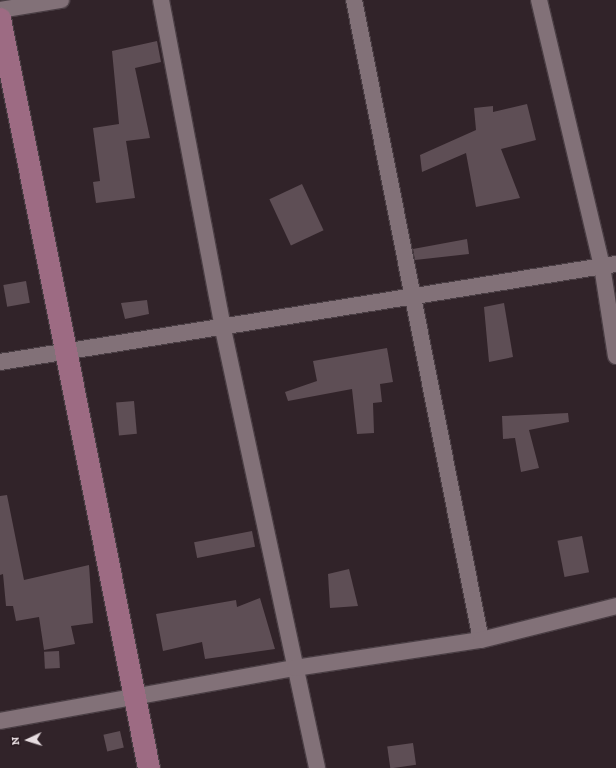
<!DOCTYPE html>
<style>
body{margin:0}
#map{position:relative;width:616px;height:768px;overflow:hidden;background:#312329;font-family:"Zilla Slab",serif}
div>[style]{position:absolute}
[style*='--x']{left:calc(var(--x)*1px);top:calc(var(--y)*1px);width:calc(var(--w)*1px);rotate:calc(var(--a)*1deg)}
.building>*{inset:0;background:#5e4e55;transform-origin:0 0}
.roads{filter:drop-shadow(1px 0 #4a3e44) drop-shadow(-1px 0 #4a3e44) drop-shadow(0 1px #4a3e44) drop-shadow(0 -1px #4a3e44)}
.street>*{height:16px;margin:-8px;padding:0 8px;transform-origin:8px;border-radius:8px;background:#827178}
.primary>*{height:22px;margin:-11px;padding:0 11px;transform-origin:11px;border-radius:11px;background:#9d6b83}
span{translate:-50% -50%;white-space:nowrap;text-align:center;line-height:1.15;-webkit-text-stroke:3.5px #27191f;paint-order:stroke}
.north{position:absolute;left:8px;top:720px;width:40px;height:40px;-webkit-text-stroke:3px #27191f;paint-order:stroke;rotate:266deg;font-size:11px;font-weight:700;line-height:16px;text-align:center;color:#e7dde1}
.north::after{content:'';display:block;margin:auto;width:14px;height:18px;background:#e7dde1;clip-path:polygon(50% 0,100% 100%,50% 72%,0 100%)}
</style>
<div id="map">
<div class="building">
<div style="clip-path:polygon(157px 41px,161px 62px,135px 68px,150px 138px,126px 141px,135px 198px,96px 203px,93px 182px,100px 181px,93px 128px,119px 124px,112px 51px)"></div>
<div style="clip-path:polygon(527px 104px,536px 140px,501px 149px,520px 198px,476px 207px,466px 153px,422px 172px,420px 155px,476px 130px,474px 108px,493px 106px,493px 112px)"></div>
<div style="left:302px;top:184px;width:51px;height:36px;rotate:65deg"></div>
<div style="clip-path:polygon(467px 239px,469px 254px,415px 260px,413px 249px)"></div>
<div style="left:26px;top:281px;width:22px;height:23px;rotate:80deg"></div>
<div style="clip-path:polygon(147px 300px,149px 314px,125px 319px,121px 303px)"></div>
<div style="clip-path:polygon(504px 303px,513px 357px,489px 362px,484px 307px)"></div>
<div style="clip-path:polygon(387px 348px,393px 382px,380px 384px,382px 402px,373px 403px,374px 433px,357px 434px,352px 389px,288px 401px,285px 392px,317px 381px,313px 361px)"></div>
<div style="left:134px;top:401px;width:33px;height:18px;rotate:85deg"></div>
<div style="clip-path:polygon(568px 413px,569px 422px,529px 430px,539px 468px,521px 472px,515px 438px,503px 439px,502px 416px)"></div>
<div style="clip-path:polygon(7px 495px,24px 580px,89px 565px,93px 623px,71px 626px,75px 644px,44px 650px,39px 617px,16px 621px,13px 606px,6px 606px,3px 574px,0 575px,0 496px)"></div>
<div style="left:252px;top:531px;width:16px;height:59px;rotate:79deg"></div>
<div style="left:582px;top:536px;width:37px;height:25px;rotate:79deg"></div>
<div style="clip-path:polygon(349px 569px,358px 606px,330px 608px,328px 574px)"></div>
<div style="clip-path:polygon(260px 598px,275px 649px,205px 659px,202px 642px,163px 651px,156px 614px,236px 600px,237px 607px)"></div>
<div style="left:59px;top:651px;width:17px;height:15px;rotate:87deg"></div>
<div style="left:120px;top:731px;width:17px;height:17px;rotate:77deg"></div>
<div style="left:413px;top:743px;width:22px;height:26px;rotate:82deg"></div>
</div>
<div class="roads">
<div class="street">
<div style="--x:161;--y:0;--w:335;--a:79.3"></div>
<div style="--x:223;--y:329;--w:449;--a:77.9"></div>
<div style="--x:354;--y:0;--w:652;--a:78.78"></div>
<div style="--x:539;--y:0;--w:273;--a:76.7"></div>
<div style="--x:602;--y:266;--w:91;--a:81.2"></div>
<div style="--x:0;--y:10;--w:62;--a:-9.3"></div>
<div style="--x:0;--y:362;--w:624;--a:-9.04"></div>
<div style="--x:0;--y:721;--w:300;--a:-10.2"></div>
<div style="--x:295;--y:668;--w:188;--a:-8.6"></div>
<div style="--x:481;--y:640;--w:139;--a:-14.1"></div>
</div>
<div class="primary">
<div style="--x:0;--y:19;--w:764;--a:78.75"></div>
</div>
</div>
<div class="north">N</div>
</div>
